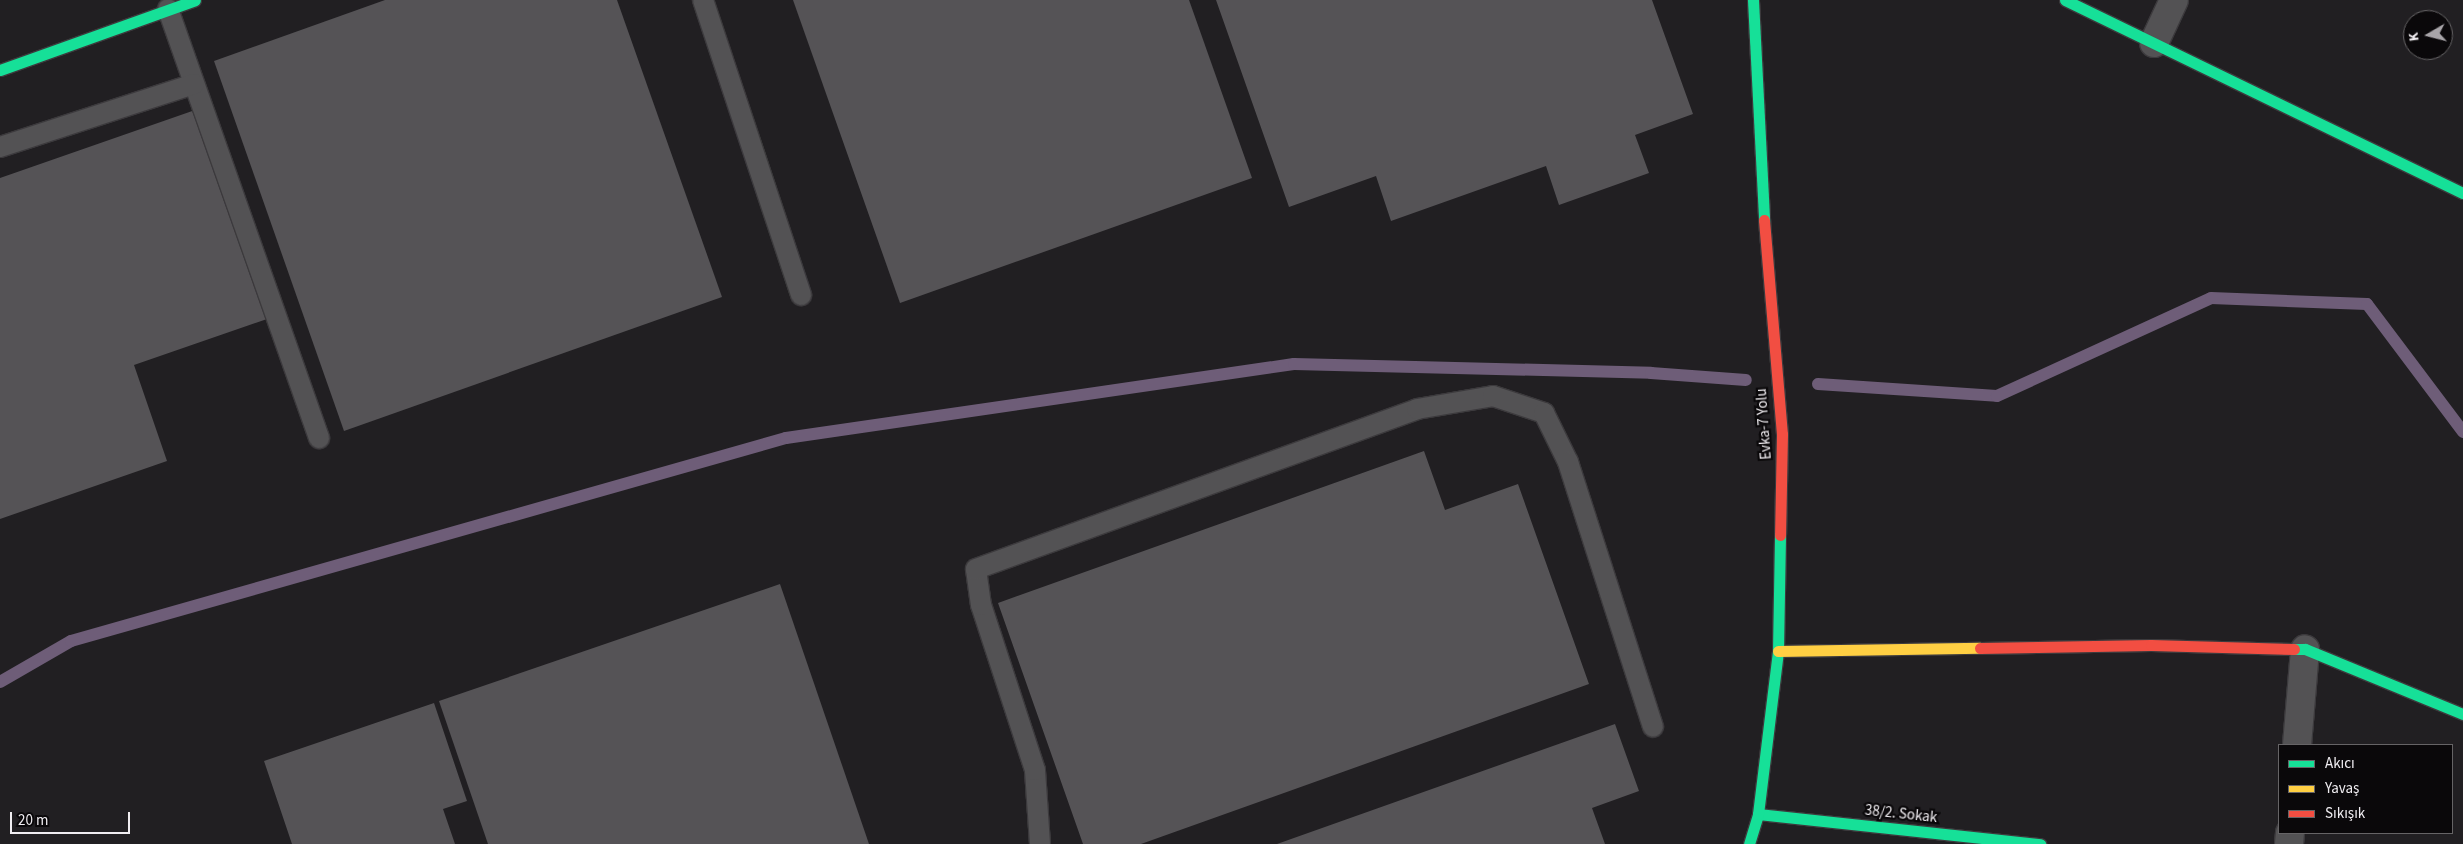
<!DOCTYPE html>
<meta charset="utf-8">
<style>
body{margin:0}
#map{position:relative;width:2463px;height:844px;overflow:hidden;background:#211f22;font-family:"Source Sans 3",sans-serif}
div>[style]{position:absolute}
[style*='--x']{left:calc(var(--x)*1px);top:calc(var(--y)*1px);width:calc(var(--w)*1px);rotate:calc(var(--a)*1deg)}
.stream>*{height:12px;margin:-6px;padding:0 6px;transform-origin:6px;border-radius:6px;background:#6e5d78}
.building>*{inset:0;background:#555356}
.roads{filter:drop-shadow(1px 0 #3c3a3d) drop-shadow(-1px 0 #3c3a3d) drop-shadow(0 1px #3c3a3d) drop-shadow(0 -1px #3c3a3d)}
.lane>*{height:20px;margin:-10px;padding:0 10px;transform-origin:10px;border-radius:10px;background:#535254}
.street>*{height:28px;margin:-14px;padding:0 14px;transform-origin:14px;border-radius:14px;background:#535254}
.fast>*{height:11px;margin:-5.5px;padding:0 5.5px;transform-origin:5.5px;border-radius:5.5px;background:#16e098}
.slow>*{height:11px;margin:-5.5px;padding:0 5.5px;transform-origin:5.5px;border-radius:5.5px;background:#ffcf43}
.jam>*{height:11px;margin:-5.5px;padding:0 5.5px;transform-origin:5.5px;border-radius:5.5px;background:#f24e42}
span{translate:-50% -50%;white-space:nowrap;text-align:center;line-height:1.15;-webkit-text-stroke:4.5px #0a080a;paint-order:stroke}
.street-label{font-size:15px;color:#f0edf1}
.legend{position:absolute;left:2278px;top:744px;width:175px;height:90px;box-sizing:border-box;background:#0a080a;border:1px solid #666466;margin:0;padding:6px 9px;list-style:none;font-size:15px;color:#f0edf1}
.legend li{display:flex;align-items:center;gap:10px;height:25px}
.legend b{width:25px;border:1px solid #666466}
.north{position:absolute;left:2403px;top:10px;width:50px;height:50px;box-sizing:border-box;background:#0a080a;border:1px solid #666466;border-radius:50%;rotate:262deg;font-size:14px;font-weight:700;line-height:20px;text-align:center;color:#f0edf1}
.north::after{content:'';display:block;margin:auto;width:18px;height:22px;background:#a8a5a9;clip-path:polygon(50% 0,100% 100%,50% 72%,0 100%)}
.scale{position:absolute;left:10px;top:812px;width:120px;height:22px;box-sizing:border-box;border:2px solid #f0edf1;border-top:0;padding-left:6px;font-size:15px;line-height:18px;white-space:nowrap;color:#f0edf1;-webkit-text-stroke:4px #0a080a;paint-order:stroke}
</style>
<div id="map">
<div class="stream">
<div style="--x:1818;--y:384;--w:179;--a:3.8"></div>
<div style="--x:1997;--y:396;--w:235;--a:-24.6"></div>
<div style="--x:2211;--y:298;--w:156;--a:2.2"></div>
<div style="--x:2367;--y:304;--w:160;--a:53.1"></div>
<div style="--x:0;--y:682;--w:82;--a:-30"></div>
<div style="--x:71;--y:641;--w:743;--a:-15.85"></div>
<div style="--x:786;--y:438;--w:513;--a:-8.29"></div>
<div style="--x:1294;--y:364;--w:357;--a:1.4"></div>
<div style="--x:1651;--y:373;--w:95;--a:4.2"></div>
</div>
<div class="building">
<div style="clip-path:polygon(385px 0,617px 0,722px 297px,344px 431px,214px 61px)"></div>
<div style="clip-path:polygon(793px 0,1189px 0,1252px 178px,900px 303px)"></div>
<div style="clip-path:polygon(1216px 0,1652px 0,1693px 114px,1635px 135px,1649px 173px,1559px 205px,1546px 166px,1391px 221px,1376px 176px,1289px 207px)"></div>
<div style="clip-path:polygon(198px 109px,270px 318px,134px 365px,167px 461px,0 519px,0 178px)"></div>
<div style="clip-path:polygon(1424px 451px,1445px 510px,1518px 484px,1589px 684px,1141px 844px,1083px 844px,998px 603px)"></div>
<div style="clip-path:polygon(780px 584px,869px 844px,488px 844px,439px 701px)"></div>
<div style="clip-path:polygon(434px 703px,467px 801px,443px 809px,455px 844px,292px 844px,264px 761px)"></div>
<div style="clip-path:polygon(1615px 724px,1639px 791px,1592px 808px,1605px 844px,1277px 844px)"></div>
</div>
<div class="roads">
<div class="lane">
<div style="--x:703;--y:0;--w:311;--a:71.6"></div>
<div style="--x:168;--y:9;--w:455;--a:70.6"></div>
<div style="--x:0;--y:147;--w:204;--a:-18"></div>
<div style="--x:1040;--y:844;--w:74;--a:-93.9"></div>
<div style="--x:1035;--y:770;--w:174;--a:-108.1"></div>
<div style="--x:981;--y:605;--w:36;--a:-98"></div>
<div style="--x:976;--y:569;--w:469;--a:-19.9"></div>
<div style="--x:1417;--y:409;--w:77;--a:-9.7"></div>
<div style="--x:1493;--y:396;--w:54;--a:18.4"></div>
<div style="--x:1544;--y:413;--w:55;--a:63.9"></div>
<div style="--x:1568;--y:462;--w:278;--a:72.2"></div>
</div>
<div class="street">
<div style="--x:2154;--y:43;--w:47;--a:-65.1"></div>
<div style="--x:2297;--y:745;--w:96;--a:-85.2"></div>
<div style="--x:2289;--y:844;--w:11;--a:-85"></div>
</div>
<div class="fast">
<div style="--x:1753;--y:0;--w:220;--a:87.1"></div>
<div style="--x:2065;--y:0;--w:442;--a:25.9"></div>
<div style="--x:0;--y:70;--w:207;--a:-19.7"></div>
<div style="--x:2294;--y:649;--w:11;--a:0"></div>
<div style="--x:2305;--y:649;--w:171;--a:22.4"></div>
<div style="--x:1758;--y:814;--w:284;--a:6.1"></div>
<div style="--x:1749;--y:844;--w:31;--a:-73"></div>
<div style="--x:1758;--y:814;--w:164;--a:-83"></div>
<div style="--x:1778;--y:651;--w:116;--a:-89"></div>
</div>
<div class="slow">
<div style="--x:1778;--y:651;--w:202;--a:-0.9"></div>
</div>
<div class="jam">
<div style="--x:1764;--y:220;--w:215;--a:85.2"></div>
<div style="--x:1782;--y:434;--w:101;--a:91.1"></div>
<div style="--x:1980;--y:648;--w:171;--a:-1"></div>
<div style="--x:2151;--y:645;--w:143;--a:1.6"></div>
</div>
</div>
<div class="street-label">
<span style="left:1764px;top:424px;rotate:-94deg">Evka-7 Yolu</span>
<span style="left:1901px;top:814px;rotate:6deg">38/2. Sokak</span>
</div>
<ul class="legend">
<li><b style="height:6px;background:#16e098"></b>Akıcı</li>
<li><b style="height:6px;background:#ffcf43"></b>Yavaş</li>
<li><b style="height:6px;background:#f24e42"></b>Sıkışık</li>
</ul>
<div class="north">K</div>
<div class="scale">20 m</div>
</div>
